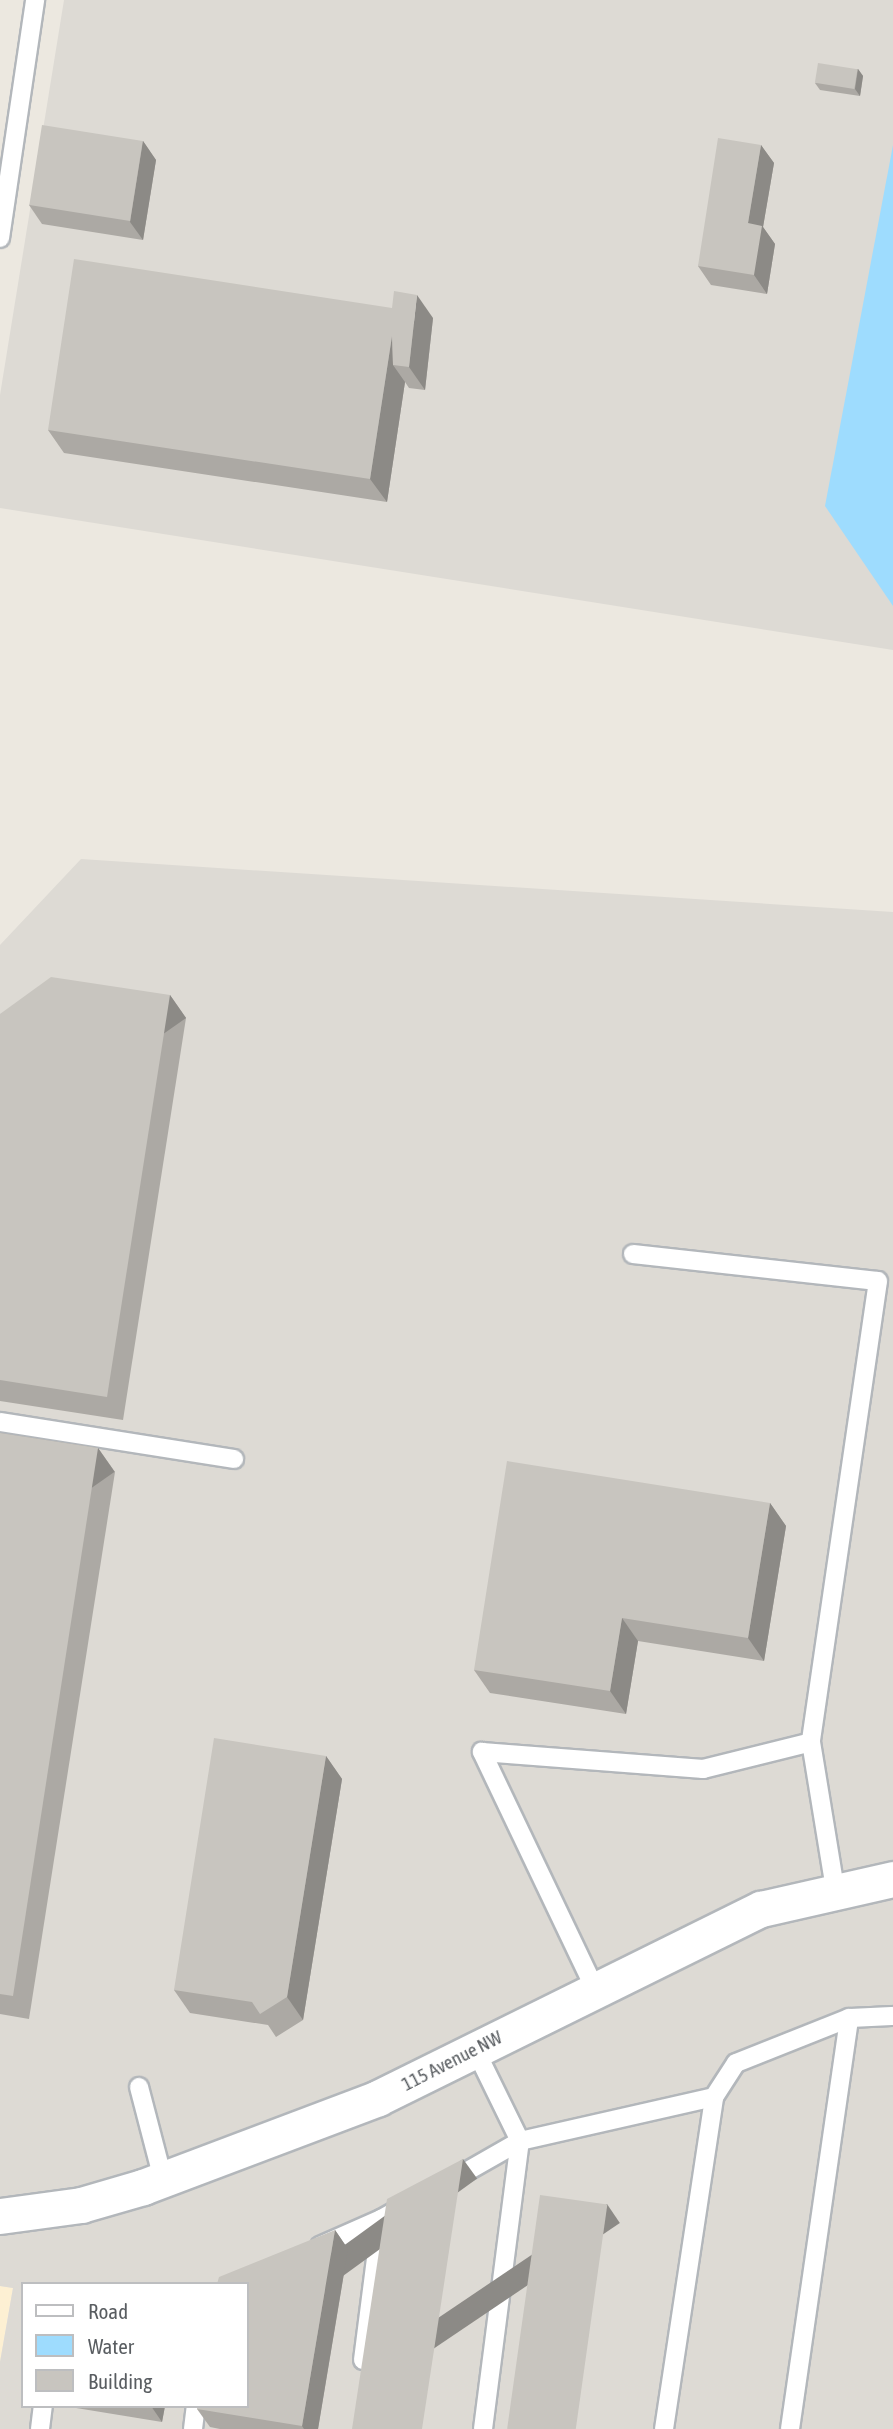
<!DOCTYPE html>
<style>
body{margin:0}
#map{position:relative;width:893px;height:2429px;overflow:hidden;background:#ece8e0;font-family:"Asap Condensed",sans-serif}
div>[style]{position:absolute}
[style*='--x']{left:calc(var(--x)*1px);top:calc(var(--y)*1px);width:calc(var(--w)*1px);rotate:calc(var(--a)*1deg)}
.commercial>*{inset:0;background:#fdf0d3}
.industrial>*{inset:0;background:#dddad4}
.water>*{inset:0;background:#9edcfe}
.roads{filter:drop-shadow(2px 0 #b3b7bb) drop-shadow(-2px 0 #b3b7bb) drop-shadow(0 2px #b3b7bb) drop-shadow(0 -2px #b3b7bb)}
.service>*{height:18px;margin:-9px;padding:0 9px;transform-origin:9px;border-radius:9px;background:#fff}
.minor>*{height:35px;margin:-17.5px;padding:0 17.5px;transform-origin:17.5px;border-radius:17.5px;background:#fff}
.wall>*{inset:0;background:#aca9a4}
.shaded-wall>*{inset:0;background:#8c8a86;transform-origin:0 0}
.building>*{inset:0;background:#c8c5bf;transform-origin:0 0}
span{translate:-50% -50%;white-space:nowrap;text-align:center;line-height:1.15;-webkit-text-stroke:5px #fff;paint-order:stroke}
.street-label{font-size:19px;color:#595d61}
.legend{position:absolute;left:21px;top:2282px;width:228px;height:126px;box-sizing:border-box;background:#fff;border:2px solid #bdbec0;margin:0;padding:9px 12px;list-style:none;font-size:21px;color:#595d61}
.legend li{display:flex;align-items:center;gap:14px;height:35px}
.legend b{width:35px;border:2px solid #bdbec0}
</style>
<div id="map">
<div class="commercial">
<div style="clip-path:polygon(0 2286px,13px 2288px,0 2362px)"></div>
</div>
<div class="industrial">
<div style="clip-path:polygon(64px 0,893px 0,893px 650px,0 508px,0 395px)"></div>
<div style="clip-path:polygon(evenodd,81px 859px,893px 912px,893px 2429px,0 2429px,0 2362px,13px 2288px,0 2286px,0 945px,81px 859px,23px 2284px,247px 2284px,247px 2406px,23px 2406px,23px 2284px)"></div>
</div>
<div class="water">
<div style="clip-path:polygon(893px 145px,893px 606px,825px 506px)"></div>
</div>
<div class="roads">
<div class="service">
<div style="--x:0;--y:238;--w:241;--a:-81.6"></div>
<div style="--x:633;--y:1254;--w:246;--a:6.3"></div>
<div style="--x:878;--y:1281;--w:466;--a:98.3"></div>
<div style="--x:0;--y:1422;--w:237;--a:9"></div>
<div style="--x:595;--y:1989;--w:263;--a:-115.5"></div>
<div style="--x:482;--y:1752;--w:222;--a:4.4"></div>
<div style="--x:703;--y:1769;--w:111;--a:-14"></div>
<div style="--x:811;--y:1742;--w:149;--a:80.7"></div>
<div style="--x:139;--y:2087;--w:95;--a:75.4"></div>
<div style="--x:450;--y:2181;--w:81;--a:-29.7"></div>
<div style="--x:520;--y:2141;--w:102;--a:-116.1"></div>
<div style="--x:320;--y:2246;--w:67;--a:-23.9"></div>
<div style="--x:363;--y:2360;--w:142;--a:-82.7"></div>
<div style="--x:381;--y:2219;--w:26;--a:-29"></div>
<div style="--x:40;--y:2429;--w:23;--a:-83"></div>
<div style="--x:193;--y:2429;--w:23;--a:-83"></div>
<div style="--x:483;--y:2429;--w:290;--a:-82.7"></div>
<div style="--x:520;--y:2141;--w:199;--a:-12.8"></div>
<div style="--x:664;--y:2429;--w:336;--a:-81.4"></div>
<div style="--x:714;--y:2097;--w:40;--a:-57.1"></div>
<div style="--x:736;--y:2063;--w:122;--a:-21.7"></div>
<div style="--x:790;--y:2429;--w:415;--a:-81.8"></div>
<div style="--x:849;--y:2018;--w:44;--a:-2.6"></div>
</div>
<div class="minor">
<div style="--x:0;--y:2216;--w:82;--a:-7.7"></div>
<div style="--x:81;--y:2205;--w:65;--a:-16.2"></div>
<div style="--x:143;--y:2187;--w:251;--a:-20.7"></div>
<div style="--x:378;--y:2098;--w:427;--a:-26.3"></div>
<div style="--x:761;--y:1909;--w:135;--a:-12.8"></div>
</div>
</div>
<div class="wall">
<div style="clip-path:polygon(858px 69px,863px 76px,860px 96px,820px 90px,815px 83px)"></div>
<div style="clip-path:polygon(143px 141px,156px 160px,143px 240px,42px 224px,29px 205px)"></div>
<div style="clip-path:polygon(761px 145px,774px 163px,763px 227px,775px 244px,767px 294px,711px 285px,698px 266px)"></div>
<div style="clip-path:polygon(433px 318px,425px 390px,409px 388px,405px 382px,387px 502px,64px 453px,48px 430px)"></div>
<div style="clip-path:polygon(170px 995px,186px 1018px,123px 1420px,0 1401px,0 1014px)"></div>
<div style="clip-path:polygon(0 1433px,98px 1448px,115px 1472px,29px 2019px,0 2014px)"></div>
<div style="clip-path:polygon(770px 1503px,786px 1526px,764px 1661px,638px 1641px,626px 1714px,490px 1693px,474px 1670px)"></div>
<div style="clip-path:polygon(326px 1756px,342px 1779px,303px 2020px,276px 2037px,268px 2025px,190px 2013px,174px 1990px)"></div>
<div style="clip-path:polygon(335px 2230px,348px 2249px,318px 2429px,220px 2429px,210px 2427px,197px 2409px)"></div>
<div style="clip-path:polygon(64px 2406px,165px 2406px,162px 2422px)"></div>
</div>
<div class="shaded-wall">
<div style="clip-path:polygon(858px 69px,863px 76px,860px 96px,855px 89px)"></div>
<div style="clip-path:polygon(143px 141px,156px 160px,143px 240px,130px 222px)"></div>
<div style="clip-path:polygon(761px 145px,774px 163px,763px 227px,775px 244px,767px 294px,754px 275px,748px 223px)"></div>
<div style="clip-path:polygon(417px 295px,433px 318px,425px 390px,409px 367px)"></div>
<div style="clip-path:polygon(392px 336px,393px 365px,405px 382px,387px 502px,370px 479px)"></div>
<div style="left:170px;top:995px;width:28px;height:407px;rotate:55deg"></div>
<div style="left:98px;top:1448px;width:29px;height:555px;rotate:55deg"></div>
<div style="clip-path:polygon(770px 1503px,786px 1526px,764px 1661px,748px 1638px)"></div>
<div style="clip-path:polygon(622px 1618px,638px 1641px,626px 1714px,610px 1691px)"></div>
<div style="clip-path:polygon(326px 1756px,342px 1779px,303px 2020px,287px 1997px)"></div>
<div style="left:463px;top:2159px;width:24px;height:273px;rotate:54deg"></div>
<div style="left:607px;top:2204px;width:23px;height:227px;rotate:56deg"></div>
<div style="clip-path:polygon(335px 2230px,348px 2249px,318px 2429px,304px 2429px,302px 2426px)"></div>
<div style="clip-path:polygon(151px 2406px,165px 2406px,162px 2422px)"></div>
</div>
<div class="building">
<div style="left:818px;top:63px;width:40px;height:20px;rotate:9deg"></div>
<div style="left:42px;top:125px;width:102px;height:81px;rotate:9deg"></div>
<div style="clip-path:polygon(718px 138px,761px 145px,748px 223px,762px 226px,754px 275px,698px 266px)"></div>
<div style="clip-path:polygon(74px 259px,392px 308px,394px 291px,417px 295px,409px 367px,393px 365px,392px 336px,370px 479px,48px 430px)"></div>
<div style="clip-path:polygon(51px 977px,170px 995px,107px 1397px,0 1380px,0 1014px)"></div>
<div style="clip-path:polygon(0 1433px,98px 1448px,13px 1996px,0 1994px)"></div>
<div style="clip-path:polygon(507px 1461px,770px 1503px,748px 1638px,622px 1618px,610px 1691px,474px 1670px)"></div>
<div style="clip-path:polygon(214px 1738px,326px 1756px,287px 1997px,260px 2014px,252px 2002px,174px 1990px)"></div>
<div style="clip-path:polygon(463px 2159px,422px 2429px,352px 2429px,387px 2199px)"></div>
<div style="left:540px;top:2195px;width:68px;height:236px;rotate:8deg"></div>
<div style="clip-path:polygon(335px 2230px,302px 2426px,197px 2409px,197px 2406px,247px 2406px,247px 2284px,217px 2284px,219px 2277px)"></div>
</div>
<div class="street-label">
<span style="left:452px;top:2061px;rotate:-27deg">115 Avenue NW</span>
</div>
<ul class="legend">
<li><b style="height:9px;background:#fff"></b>Road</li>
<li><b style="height:19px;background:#9edcfe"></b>Water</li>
<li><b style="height:19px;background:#c8c5bf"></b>Building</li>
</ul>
</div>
